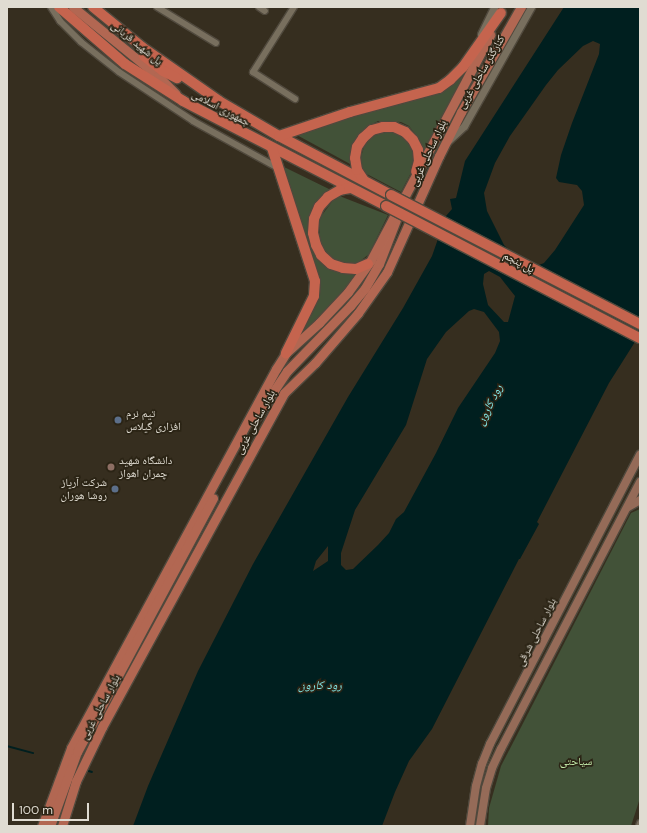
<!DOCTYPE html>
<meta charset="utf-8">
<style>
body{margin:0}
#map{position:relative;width:647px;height:833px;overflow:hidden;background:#362e1f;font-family:"DM Sans","Noto Naskh Arabic",sans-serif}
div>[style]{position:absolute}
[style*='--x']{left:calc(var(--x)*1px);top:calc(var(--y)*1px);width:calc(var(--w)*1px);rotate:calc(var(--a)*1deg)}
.green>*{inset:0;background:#425238}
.water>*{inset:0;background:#001f1f}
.stream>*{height:1.5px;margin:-0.75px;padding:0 0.75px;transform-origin:0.75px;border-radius:0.75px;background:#001f1f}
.roads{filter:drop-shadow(1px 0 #50493d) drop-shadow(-1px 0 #50493d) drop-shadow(0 1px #50493d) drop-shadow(0 -1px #50493d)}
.minor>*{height:6px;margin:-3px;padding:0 3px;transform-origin:3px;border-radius:3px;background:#786f5e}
.tertiary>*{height:7px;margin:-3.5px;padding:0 3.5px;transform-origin:3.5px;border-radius:3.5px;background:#786f5e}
.secondary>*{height:8px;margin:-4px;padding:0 4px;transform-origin:4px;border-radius:4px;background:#956b58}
.primary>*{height:9px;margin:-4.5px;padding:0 4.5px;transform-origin:4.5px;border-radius:4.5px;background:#b26752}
.trunk>*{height:10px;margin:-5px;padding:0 5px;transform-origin:5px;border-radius:5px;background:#c5644e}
.bridges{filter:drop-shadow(1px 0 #50493d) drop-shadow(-1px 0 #50493d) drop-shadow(0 1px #50493d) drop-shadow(0 -1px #50493d)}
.trunk-bridge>*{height:10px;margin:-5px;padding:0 5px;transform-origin:5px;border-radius:5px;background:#c5644e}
.dots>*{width:11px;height:11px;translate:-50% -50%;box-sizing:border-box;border:2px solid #2b2415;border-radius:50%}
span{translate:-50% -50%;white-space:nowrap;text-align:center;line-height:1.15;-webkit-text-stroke:3.5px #2b2415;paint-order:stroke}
.street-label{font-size:11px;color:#e0dcd2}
.poi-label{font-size:11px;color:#e0dcd2}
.left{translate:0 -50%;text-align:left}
.right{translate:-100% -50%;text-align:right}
.park-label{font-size:11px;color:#c3ebaa}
.water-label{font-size:12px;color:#83eaea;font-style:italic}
.frame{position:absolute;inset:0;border:8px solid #e0dcd2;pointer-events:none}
.scale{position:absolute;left:12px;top:803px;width:77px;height:18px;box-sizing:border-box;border:2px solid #e0dcd2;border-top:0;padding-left:5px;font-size:12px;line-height:14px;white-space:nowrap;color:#e0dcd2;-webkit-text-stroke:3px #2b2415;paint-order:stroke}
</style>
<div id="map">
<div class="green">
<div style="clip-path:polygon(473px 58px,420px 160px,419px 139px,409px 126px,401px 122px,378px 121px,367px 127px,363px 132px,352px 165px,295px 134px,392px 105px,437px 94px,447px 88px)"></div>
<div style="clip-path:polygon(393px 127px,412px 142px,414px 160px,412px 171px,401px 192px,361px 171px,360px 160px,366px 140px,371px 134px)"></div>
<div style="clip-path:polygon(282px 166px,331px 190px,317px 206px,317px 257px,322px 264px,329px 269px,346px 274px,362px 270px,325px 312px,296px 338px,319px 292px)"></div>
<div style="clip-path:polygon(337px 195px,388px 215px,369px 254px,358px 263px,349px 266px,328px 258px,320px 244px,319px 219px)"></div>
<div style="clip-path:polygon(640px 509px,640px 798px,631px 826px,488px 826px,489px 808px,501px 766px,631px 513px)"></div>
</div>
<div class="water">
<div style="clip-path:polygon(evenodd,564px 7px,640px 7px,640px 334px,609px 383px,537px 522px,539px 524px,520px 559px,519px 559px,432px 729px,409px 761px,395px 792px,382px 826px,133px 826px,148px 786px,198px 671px,253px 564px,348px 397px,403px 308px,432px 256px,446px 216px,452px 209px,450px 199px,456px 198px,465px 161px,564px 7px,593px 41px,600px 44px,599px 54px,572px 123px,561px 155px,556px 178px,559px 182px,577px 185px,582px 191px,584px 205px,555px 250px,544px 263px,539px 265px,510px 251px,504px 245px,487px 211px,484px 193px,495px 163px,510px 136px,546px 85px,558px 70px,583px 46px,593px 41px,564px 7px,489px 271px,500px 277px,515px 296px,508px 322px,504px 322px,488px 305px,483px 284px,484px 274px,489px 271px,564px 7px,474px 309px,484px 312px,499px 332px,500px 341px,495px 353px,458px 408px,436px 453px,404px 512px,396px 519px,389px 533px,378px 545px,353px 569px,346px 570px,341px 565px,341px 553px,355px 510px,406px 425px,427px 359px,446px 332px,469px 311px,474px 309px,564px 7px,328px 546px,328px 561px,313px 571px,316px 561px,328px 546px)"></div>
</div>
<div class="stream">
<div style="--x:7;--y:746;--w:27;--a:15"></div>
<div style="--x:89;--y:771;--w:3;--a:18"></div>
</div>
<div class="roads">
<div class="minor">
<div style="--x:51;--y:7;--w:17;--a:57"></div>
<div style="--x:60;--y:21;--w:30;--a:45"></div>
<div style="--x:81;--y:42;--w:48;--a:38.3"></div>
<div style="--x:119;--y:72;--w:89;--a:33.5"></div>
<div style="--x:193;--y:121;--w:97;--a:28.9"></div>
<div style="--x:157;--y:7;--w:69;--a:31.4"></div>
<div style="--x:259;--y:7;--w:7;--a:34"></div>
<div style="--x:294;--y:7;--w:77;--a:122.2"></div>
<div style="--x:253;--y:72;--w:50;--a:32.7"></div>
<div style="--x:639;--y:826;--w:3;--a:-72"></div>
</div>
<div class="tertiary">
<div style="--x:481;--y:34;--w:30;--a:-64"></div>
<div style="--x:448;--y:141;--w:22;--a:-43"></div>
<div style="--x:464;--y:126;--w:137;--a:-60.6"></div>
</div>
<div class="secondary">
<div style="--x:628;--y:507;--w:14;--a:-30"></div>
<div style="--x:470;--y:826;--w:40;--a:-81.5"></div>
<div style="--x:476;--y:786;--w:23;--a:-75"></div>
<div style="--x:482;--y:764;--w:22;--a:-68"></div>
<div style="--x:490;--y:744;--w:326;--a:-62.6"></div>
<div style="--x:480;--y:826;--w:38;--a:-81"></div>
<div style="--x:486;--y:788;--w:21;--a:-73"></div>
<div style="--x:492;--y:768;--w:21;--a:-65"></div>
<div style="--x:501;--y:749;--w:301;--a:-62.5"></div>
</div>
<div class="primary">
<div style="--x:73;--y:7;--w:109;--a:39.1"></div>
<div style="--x:158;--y:76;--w:25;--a:45"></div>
<div style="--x:257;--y:416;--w:54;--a:-56.3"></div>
<div style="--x:287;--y:371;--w:91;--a:-45.9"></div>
<div style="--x:350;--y:306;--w:23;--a:-50"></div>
<div style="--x:365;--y:288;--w:28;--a:-60"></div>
<div style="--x:379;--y:264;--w:47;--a:-68.9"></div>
<div style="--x:42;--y:826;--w:83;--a:-69.6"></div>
<div style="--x:71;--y:748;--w:431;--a:-61.6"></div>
<div style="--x:276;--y:369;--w:19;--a:-58"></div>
<div style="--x:286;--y:353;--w:45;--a:-42.3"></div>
<div style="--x:319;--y:323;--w:42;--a:-46.9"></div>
<div style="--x:348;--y:292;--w:39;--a:-54"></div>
<div style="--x:371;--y:260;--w:255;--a:-62.1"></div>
<div style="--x:50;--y:826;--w:79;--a:-70"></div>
<div style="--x:77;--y:752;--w:288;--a:-61.8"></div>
<div style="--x:62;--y:826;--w:47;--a:-72.7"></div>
<div style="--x:76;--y:781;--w:60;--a:-64.3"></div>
<div style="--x:102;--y:727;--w:380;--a:-61.4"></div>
<div style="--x:284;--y:393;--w:43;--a:-44.1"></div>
<div style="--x:315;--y:363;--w:66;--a:-49.3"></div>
<div style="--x:358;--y:313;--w:50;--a:-54.7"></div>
<div style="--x:387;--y:272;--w:127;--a:-65.9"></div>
<div style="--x:439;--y:156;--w:49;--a:-63.4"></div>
<div style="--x:461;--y:112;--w:121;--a:-60.3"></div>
</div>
<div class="trunk">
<div style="--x:59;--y:7;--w:87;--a:40.8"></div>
<div style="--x:125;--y:64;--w:69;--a:32.5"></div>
<div style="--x:183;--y:101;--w:229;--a:27.3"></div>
<div style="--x:93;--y:7;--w:63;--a:39.2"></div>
<div style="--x:142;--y:47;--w:94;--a:35"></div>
<div style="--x:219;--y:101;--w:69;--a:30.3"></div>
<div style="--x:279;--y:136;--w:127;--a:27.8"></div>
<div style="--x:144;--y:56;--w:24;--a:38"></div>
<div style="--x:163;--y:71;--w:16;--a:27"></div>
<div style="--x:279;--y:136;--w:75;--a:-18.7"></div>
<div style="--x:350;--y:112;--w:92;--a:-15.1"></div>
<div style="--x:439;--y:88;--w:14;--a:-36"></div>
<div style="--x:450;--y:80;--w:18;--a:-45"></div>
<div style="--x:463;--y:67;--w:66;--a:-54.9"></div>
<div style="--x:272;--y:148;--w:140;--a:72.1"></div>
<div style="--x:315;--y:281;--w:15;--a:94"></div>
<div style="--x:314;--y:296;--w:64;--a:116.2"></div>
<div style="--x:363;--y:179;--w:11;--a:-124"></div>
<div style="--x:357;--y:170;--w:12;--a:-99"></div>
<div style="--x:355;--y:158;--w:11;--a:-80"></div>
<div style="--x:357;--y:147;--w:11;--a:-56"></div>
<div style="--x:363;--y:138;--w:12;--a:-42"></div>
<div style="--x:372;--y:130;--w:11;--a:-15"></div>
<div style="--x:383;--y:127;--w:11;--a:0"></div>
<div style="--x:394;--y:127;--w:12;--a:24"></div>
<div style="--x:405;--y:132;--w:11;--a:45"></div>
<div style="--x:413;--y:140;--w:11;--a:63"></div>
<div style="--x:418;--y:150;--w:11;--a:85"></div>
<div style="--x:419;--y:161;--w:11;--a:105"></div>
<div style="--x:350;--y:188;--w:10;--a:169"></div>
<div style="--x:340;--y:190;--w:14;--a:150"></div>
<div style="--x:328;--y:197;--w:13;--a:132"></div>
<div style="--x:319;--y:207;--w:13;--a:113"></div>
<div style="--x:314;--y:219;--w:14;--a:94"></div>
<div style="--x:313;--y:233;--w:12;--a:76"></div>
<div style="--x:316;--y:245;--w:11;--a:63"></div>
<div style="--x:321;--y:255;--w:13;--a:42"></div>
<div style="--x:331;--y:264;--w:13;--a:18"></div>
<div style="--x:343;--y:268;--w:13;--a:4"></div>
<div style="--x:356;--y:269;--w:13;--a:-23"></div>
</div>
</div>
<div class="bridges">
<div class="trunk-bridge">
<div style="--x:391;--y:195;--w:280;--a:27.4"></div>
<div style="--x:386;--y:206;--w:286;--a:27.5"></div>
</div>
</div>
<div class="dots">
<div style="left:118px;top:420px;background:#5c6f8a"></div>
<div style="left:111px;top:467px;background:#8d6e63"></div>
<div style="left:115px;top:489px;background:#5c6f8a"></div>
</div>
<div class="street-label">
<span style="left:137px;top:43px;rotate:39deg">پل شهید قربانی</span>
<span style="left:481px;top:72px;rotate:-60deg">کنارگذر ساحلی غربی</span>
<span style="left:221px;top:108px;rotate:28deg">جمهوری اسلامی</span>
<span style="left:428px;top:153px;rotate:-65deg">بلوار ساحلی غربی</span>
<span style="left:519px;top:262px;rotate:28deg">پل پنجم</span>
<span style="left:255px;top:422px;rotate:-61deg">بلوار ساحلی غربی</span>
<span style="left:536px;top:632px;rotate:-63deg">بلوار ساحلی شرقی</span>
<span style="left:100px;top:707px;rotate:-62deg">بلوار ساحلی غربی</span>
</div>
<div class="poi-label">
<span class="left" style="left:126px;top:420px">تیم نرم<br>افزاری گیلاس</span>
<span class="left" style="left:119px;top:467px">دانشگاه شهید<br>چمران اهواز</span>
<span class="right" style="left:107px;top:489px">شرکت آریاز<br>روشا هوران</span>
</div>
<div class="park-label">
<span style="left:576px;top:761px">سیاحتی</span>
</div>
<div class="water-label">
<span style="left:490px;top:405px;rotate:-63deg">رود کارون</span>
<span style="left:320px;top:686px">رود کارون</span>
</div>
<div class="frame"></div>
<div class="scale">100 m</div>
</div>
